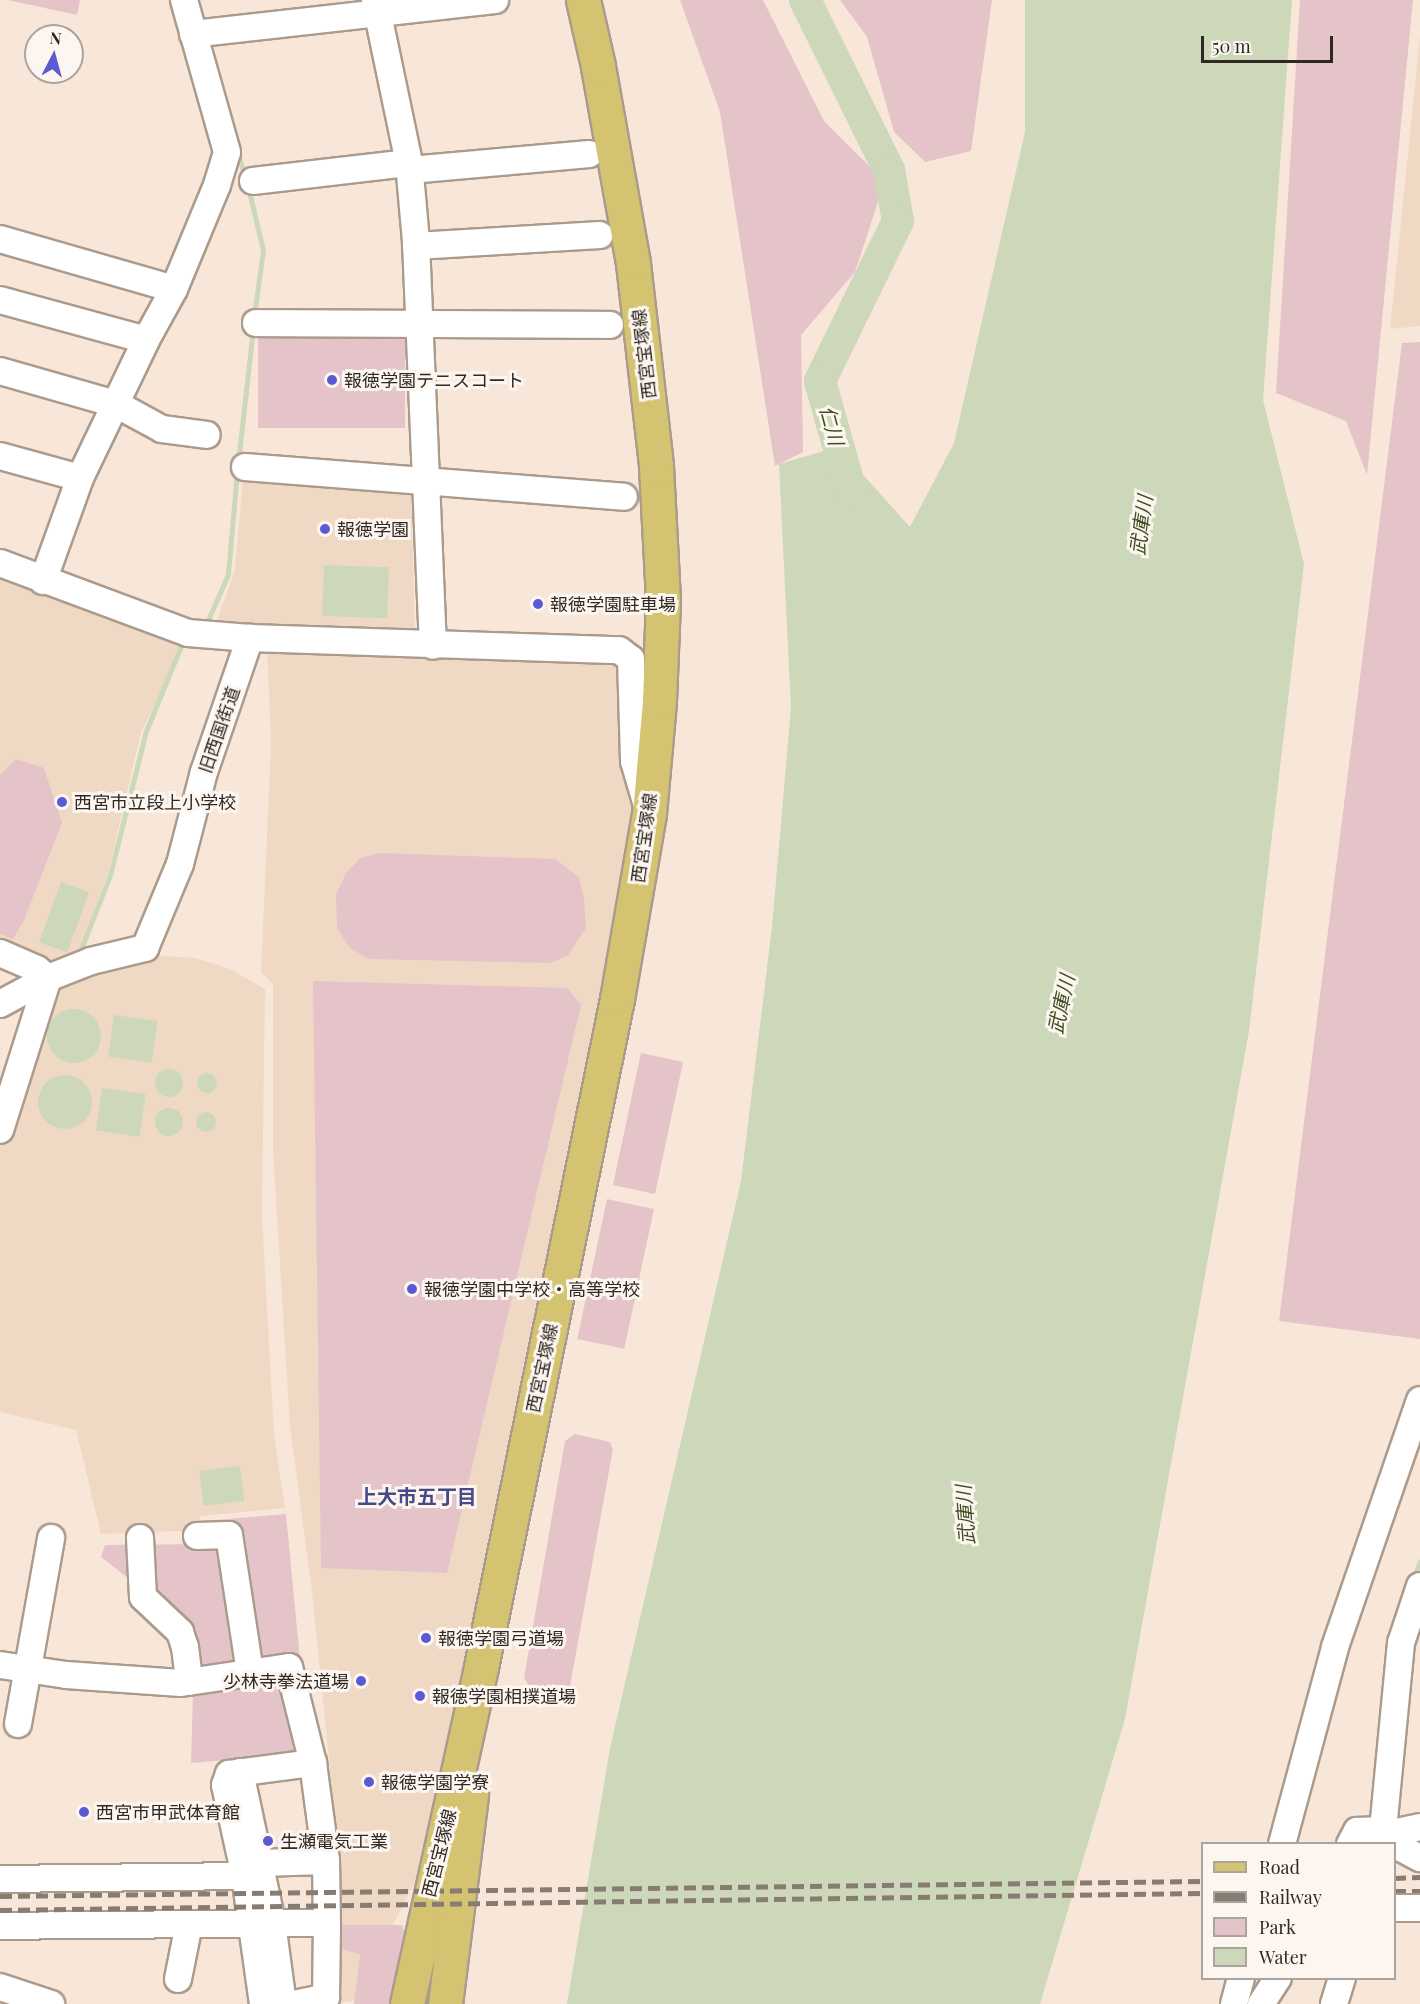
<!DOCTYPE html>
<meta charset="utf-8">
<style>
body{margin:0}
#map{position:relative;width:1420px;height:2004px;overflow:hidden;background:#f8e7d8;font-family:"Playfair Display","Noto Sans JP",serif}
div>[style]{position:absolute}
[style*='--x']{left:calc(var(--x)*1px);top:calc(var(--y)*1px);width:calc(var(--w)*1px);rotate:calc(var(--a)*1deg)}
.built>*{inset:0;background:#efd9c5}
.green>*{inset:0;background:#e4c4c9;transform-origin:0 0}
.water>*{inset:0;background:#ccd8b9;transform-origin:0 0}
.round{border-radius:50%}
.stream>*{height:5px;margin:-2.5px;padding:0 2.5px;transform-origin:2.5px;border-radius:2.5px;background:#ccd8b9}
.river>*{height:32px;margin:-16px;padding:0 16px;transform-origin:16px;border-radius:16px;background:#ccd8b9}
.roads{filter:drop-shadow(2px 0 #ab9b8d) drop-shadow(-2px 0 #ab9b8d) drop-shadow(0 2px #ab9b8d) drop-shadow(0 -2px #ab9b8d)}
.minor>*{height:26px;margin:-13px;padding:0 13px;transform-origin:13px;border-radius:13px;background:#fff}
.major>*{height:33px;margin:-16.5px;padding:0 16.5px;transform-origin:16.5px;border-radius:16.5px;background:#d4c370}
.rail>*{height:4.5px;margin-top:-2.25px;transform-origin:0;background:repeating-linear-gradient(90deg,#877c72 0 12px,transparent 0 18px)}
.dots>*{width:16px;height:16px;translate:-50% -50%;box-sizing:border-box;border:3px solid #fdf6f0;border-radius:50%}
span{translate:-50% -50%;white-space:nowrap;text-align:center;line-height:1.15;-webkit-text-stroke:6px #fdf6f0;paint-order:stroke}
.street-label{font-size:18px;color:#2f2823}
.poi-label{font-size:18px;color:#2f2823}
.left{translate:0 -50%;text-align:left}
.right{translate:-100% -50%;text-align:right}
.water-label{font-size:20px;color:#3f4f1f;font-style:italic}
.neighbourhood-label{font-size:20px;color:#464a87;font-weight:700}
.legend{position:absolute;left:1201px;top:1842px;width:195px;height:138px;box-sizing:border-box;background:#fdf6f0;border:2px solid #aba49e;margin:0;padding:8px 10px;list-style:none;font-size:18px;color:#2f2823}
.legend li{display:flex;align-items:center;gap:12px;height:30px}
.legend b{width:30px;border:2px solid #aba49e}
.north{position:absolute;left:24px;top:24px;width:60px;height:60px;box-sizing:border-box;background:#fdf6f0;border:2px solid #aba49e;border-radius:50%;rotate:6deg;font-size:16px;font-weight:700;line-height:24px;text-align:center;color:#2f2823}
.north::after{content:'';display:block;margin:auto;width:21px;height:27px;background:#5b5ad2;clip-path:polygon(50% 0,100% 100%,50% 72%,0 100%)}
.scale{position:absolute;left:1201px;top:36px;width:132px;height:27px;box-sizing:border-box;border:3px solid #2f2823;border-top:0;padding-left:8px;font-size:18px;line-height:21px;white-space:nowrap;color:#2f2823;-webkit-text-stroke:4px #fdf6f0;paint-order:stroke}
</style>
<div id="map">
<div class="built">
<div style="clip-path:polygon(1420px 36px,1420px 326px,1390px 329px)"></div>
<div style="clip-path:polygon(243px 477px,411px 488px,415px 634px,214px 629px,235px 570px)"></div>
<div style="clip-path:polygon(0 578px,186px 642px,141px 732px,108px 873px,77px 956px,55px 966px,0 942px)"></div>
<div style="clip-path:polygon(267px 645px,616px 656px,624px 673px,637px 807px,606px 999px,419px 1874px,354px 2001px,329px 2004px,335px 1817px,312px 1592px,290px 1427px,273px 1151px,273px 984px,261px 972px,271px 744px)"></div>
<div style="clip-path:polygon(162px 956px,196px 958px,230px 969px,265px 989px,262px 1215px,274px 1434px,285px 1508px,200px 1516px,201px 1530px,101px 1534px,76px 1430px,0 1412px,0 1145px,59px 983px,96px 968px)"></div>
</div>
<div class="green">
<div style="clip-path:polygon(8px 0,80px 0,77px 15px)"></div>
<div style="clip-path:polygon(680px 0,763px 0,824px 121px,880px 177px,878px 202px,855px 272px,801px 335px,803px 452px,775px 466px,720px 112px)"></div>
<div style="clip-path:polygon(840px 0,992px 0,971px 151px,925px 162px,894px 132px,867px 37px)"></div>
<div style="clip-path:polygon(1300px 0,1413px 0,1367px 475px,1346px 421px,1276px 393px)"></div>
<div style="left:258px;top:332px;width:147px;height:96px"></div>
<div style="clip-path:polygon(1420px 342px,1420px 1339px,1279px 1321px,1402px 343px)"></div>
<div style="clip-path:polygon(16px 759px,44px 768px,62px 823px,24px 920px,13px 939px,0 934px,0 775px)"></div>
<div style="clip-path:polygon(380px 853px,555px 859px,579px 877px,584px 898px,586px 928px,568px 955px,551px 963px,368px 959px,349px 947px,337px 928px,336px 895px,346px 873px,360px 858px)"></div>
<div style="clip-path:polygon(313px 981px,567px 988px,581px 1005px,447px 1573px,321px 1568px)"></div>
<div style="left:641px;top:1053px;width:43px;height:135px;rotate:12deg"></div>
<div style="left:607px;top:1199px;width:48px;height:143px;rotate:12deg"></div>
<div style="clip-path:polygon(575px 1434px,610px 1442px,613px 1449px,570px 1686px,559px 1698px,531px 1689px,524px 1678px,565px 1441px)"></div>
<div style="clip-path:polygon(286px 1514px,309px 1753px,191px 1763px,194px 1658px,183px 1621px,101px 1557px,105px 1545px,207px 1544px,204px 1521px)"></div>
<div style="clip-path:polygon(341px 1925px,402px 1925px,405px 1934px,390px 2004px,354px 2004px,360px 1955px,341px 1948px)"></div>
</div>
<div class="water">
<div style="clip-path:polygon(1025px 0,1292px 0,1263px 400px,1304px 564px,1249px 1031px,1125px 1719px,1040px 2004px,567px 2004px,610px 1748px,741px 1181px,772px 927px,791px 708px,779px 464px,838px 447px,910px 527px,954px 443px,1025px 132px)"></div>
<div style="left:324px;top:565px;width:65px;height:51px;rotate:2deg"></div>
<div style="left:61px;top:882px;width:30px;height:64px;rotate:20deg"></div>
<div class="round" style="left:47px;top:1009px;width:54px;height:54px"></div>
<div style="left:114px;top:1015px;width:44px;height:42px;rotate:8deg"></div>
<div class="round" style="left:155px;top:1069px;width:28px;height:28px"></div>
<div class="round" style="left:197px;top:1073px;width:20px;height:20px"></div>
<div class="round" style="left:38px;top:1075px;width:54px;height:54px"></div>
<div style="left:102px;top:1088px;width:44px;height:43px;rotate:8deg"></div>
<div class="round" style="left:155px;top:1108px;width:28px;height:28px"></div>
<div class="round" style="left:196px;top:1112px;width:20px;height:20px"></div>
<div style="left:240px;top:1466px;width:35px;height:41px;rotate:83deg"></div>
</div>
<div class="stream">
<div style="--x:237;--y:150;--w:29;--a:74"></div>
<div style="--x:248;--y:187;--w:65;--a:76.6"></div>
<div style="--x:263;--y:250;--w:67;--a:97.8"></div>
<div style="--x:238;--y:462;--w:135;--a:-83.6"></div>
<div style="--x:202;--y:626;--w:8;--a:-45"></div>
<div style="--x:208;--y:620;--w:50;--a:-66.5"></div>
<div style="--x:228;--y:574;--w:102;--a:-85"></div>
<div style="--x:81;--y:949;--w:79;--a:-68.6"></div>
<div style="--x:110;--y:875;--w:148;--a:-76"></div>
<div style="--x:146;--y:731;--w:100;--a:-67.6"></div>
<div style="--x:1412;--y:1582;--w:22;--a:-69"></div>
</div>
<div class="river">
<div style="--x:805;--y:0;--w:190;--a:63.7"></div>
<div style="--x:889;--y:170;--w:52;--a:80"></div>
<div style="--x:898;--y:221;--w:178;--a:116"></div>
<div style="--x:820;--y:381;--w:114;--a:74.3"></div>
</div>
<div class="roads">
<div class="minor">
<div style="--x:375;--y:0;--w:167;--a:78.2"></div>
<div style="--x:409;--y:163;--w:79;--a:84.9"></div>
<div style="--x:416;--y:242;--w:404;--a:87.6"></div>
<div style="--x:193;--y:34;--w:304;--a:-6.4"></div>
<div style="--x:410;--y:170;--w:180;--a:-5.1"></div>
<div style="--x:253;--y:181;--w:157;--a:-6.6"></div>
<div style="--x:0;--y:239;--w:181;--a:16"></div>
<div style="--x:416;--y:246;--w:184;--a:-3.4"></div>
<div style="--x:0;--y:300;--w:151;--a:15.3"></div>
<div style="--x:256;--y:323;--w:354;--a:0.3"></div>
<div style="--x:0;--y:371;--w:121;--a:15.9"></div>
<div style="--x:116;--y:404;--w:52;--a:28.5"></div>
<div style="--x:162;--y:429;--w:45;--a:7.6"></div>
<div style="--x:0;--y:456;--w:83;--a:15.4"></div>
<div style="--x:245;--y:467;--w:380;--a:4.5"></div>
<div style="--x:0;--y:563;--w:201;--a:20.4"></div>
<div style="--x:188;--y:633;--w:62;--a:4.6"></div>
<div style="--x:43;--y:581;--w:109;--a:-70.2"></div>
<div style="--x:80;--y:478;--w:153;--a:-64.4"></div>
<div style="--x:146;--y:340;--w:58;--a:-61.2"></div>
<div style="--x:174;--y:289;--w:113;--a:-67.5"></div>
<div style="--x:217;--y:185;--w:34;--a:-73"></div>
<div style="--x:227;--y:152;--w:158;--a:-105.8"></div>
<div style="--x:0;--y:953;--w:40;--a:23.4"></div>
<div style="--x:37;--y:969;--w:14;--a:39"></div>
<div style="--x:48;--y:978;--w:159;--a:107.5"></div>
<div style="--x:0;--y:1004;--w:55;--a:-28.4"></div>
<div style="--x:48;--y:978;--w:46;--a:-21.6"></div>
<div style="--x:91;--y:961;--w:56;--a:-13.5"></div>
<div style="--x:145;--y:948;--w:91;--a:-67.4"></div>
<div style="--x:180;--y:864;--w:95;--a:-75.4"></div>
<div style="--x:204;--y:772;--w:142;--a:-71.1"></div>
<div style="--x:250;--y:638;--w:369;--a:1.9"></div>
<div style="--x:619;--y:650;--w:15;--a:37"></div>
<div style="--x:631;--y:659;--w:102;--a:88.3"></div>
<div style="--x:634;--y:761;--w:43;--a:73.7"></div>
<div style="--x:197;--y:1536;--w:32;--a:-2"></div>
<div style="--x:229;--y:1535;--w:139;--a:81.3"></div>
<div style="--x:140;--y:1538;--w:59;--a:87.1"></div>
<div style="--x:143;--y:1597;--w:51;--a:43.4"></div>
<div style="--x:180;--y:1632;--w:16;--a:72"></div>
<div style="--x:185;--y:1647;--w:35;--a:83"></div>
<div style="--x:0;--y:1665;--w:67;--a:8.6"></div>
<div style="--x:66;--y:1675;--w:115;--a:4"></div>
<div style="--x:181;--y:1683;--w:109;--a:-8.4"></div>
<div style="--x:289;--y:1667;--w:99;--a:76"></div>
<div style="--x:313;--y:1763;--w:99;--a:82.4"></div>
<div style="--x:326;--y:1861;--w:62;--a:89.1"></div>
<div style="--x:327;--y:1923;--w:327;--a:179.5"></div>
<div style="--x:18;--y:1724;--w:189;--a:-79.9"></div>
<div style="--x:240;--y:1772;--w:154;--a:78"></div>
<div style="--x:272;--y:1923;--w:82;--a:82.3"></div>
<div style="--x:1383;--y:1830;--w:188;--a:-84.5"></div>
<div style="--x:1401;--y:1643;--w:60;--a:-71.6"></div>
<div style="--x:1282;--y:1844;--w:204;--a:-74.9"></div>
<div style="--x:1335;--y:1647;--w:261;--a:-71"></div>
<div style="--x:1350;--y:1844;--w:15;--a:-62"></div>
<div style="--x:1357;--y:1831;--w:26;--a:-2"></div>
<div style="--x:1383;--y:1830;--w:9;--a:18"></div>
<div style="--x:1392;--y:1833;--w:16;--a:63"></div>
<div style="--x:1399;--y:1847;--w:24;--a:28"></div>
<div style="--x:1384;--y:1844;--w:14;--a:-54"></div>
<div style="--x:1392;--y:1833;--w:29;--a:-12"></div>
<div style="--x:259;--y:1863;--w:67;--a:-1.7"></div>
<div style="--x:0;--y:1879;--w:245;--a:-0.7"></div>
<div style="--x:1394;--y:1908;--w:26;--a:0"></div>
<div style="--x:178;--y:1979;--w:56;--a:-78.7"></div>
<div style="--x:0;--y:1987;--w:54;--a:18.4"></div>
<div style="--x:263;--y:2004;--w:129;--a:-98"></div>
<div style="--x:245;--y:1876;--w:93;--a:-102.4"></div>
<div style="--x:225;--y:1785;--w:12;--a:-70"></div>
<div style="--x:229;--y:1774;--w:85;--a:-7.5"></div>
<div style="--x:294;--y:2004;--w:33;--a:-12"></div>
<div style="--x:326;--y:1997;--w:74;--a:-89.2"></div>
<div style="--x:1234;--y:2004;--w:27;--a:-75"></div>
<div style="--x:1261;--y:2004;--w:31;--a:-57"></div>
<div style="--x:1334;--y:2004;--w:27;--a:-73"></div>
</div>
<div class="major">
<div style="--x:407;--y:2004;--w:345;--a:-77.6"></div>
<div style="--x:481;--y:1667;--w:682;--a:-78.49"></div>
<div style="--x:617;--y:999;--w:188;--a:-80.2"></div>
<div style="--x:649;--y:814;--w:113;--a:-84.9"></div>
<div style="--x:659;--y:701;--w:101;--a:-87.7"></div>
<div style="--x:663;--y:600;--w:135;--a:-93"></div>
<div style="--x:656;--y:465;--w:203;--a:-96.5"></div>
<div style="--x:633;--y:263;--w:200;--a:-100.1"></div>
<div style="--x:598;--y:66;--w:68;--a:-102.8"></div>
<div style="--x:445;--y:2004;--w:212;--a:-82.9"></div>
</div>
</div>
<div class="rail">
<div style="--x:1394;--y:1878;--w:26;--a:-2"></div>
<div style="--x:1394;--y:1891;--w:26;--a:0"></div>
<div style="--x:0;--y:1896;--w:1202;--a:-0.71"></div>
<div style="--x:0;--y:1910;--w:1202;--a:-0.81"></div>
</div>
<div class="dots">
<div style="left:332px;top:380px;background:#5b5ad2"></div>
<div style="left:325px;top:529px;background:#5b5ad2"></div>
<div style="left:538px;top:604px;background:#5b5ad2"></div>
<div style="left:62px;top:802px;background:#5b5ad2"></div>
<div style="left:412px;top:1289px;background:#5b5ad2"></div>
<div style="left:426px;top:1638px;background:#5b5ad2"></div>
<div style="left:361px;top:1681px;background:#5b5ad2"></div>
<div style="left:420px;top:1696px;background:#5b5ad2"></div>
<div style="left:369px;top:1782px;background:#5b5ad2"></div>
<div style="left:84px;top:1812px;background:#5b5ad2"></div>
<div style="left:268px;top:1841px;background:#5b5ad2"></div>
</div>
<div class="street-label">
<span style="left:644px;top:354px;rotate:-97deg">西宮宝塚線</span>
<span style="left:219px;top:730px;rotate:-71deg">旧西国街道</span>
<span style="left:644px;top:838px;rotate:-82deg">西宮宝塚線</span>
<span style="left:542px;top:1368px;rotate:-78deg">西宮宝塚線</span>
<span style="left:439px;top:1853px;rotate:-76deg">西宮宝塚線</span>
</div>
<div class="poi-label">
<span class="left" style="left:344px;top:380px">報徳学園テニスコート</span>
<span class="left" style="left:337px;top:529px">報徳学園</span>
<span class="left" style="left:550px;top:604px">報徳学園駐車場</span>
<span class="left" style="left:74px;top:802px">西宮市立段上小学校</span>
<span class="left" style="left:424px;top:1289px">報徳学園中学校・高等学校</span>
<span class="left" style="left:438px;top:1638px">報徳学園弓道場</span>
<span class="right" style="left:349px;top:1681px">少林寺拳法道場</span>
<span class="left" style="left:432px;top:1696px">報徳学園相撲道場</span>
<span class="left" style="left:381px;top:1782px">報徳学園学寮</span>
<span class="left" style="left:96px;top:1812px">西宮市甲武体育館</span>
<span class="left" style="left:280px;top:1841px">生瀬電気工業</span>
</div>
<div class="water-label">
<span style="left:833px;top:425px;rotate:75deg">仁川</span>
<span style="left:1140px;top:525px;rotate:-82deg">武庫川</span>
<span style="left:1060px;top:1004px;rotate:-78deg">武庫川</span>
<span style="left:964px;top:1515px;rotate:-94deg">武庫川</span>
</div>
<div class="neighbourhood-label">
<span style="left:417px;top:1495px">上大市五丁目</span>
</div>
<ul class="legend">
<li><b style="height:8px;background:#d4c370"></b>Road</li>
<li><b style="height:8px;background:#877c72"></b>Railway</li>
<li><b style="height:16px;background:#e4c4c9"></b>Park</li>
<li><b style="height:16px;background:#ccd8b9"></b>Water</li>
</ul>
<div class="north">N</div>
<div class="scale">50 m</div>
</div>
